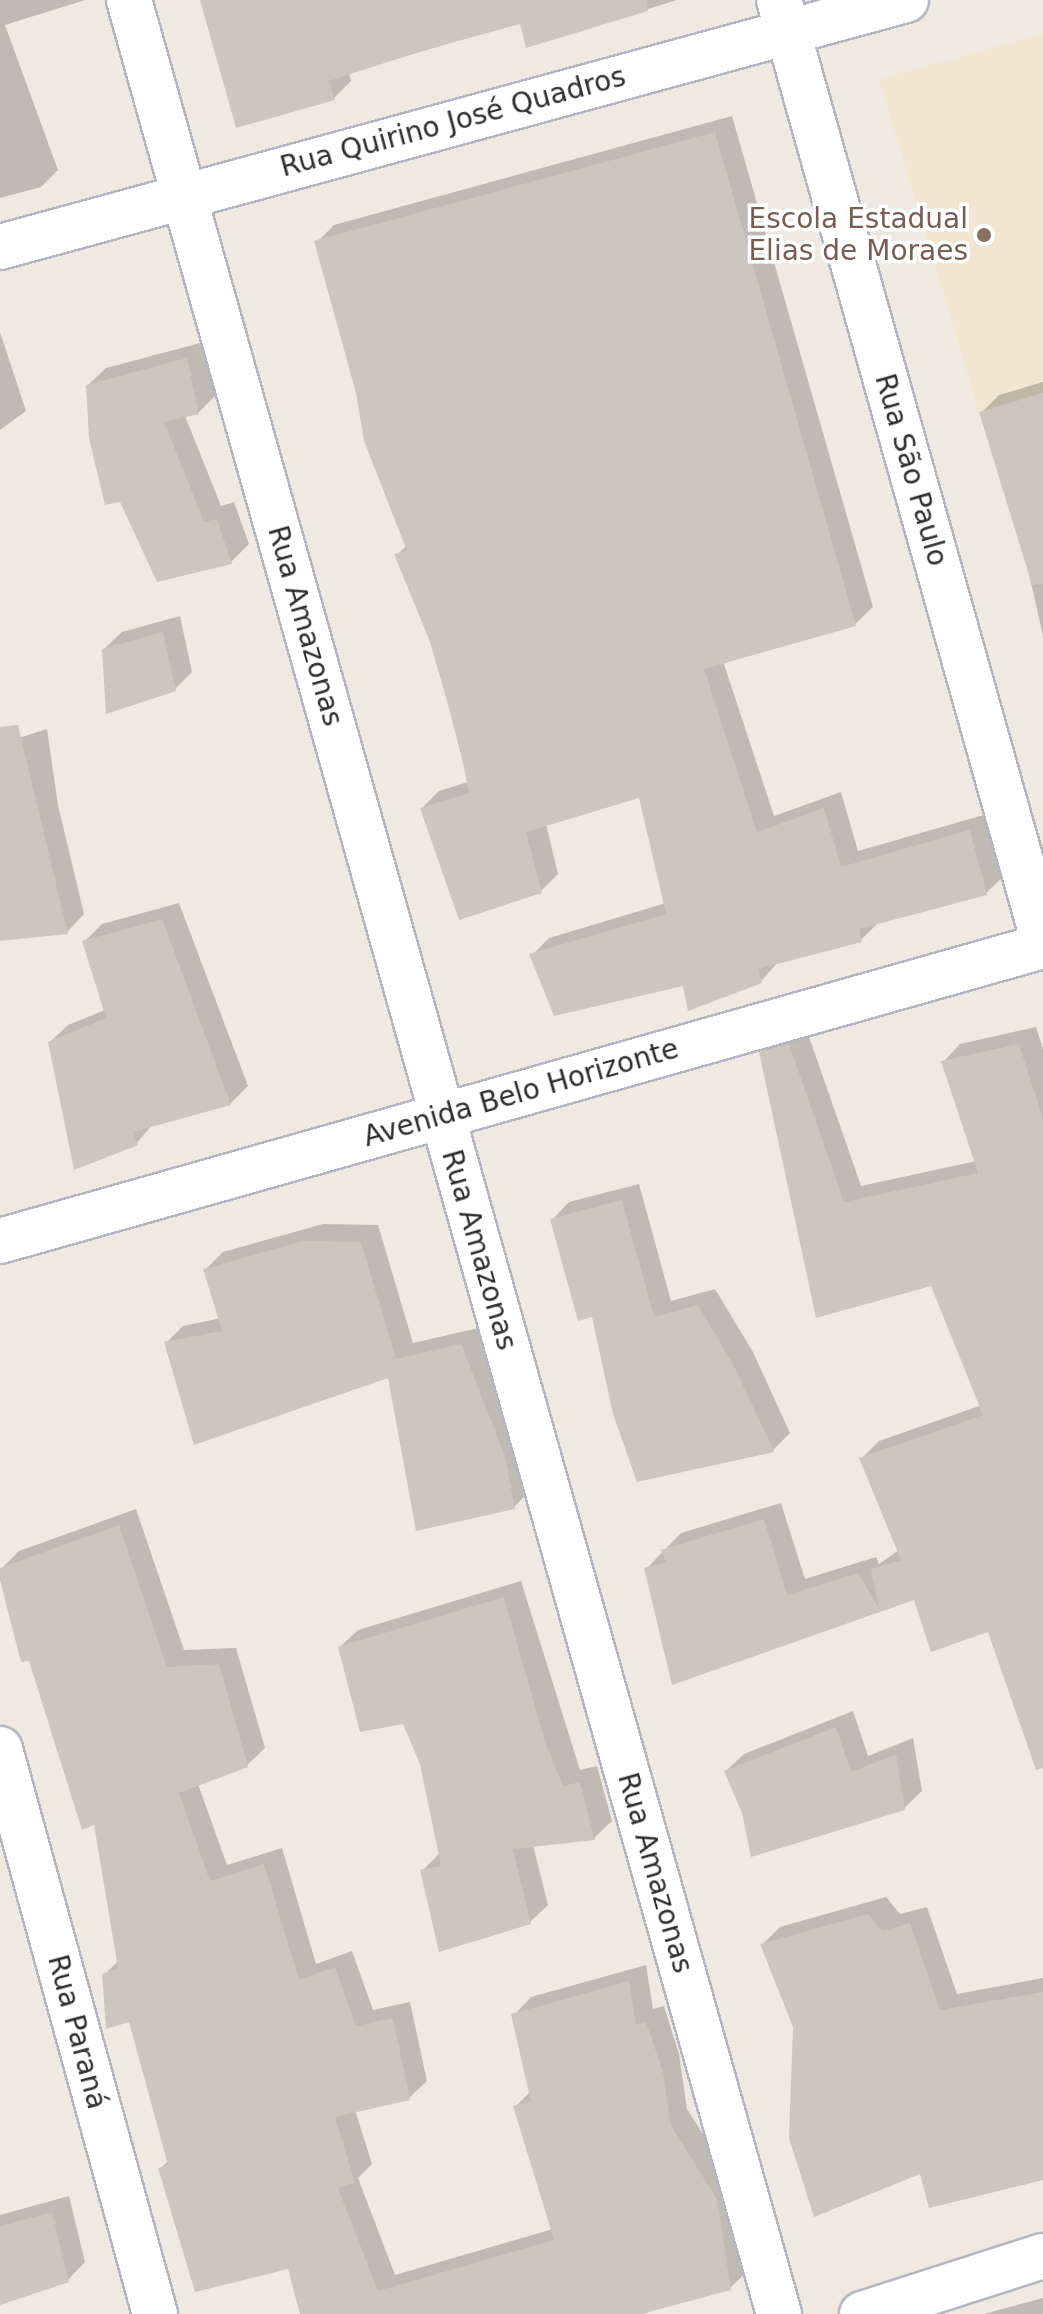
<!DOCTYPE html>
<meta charset="utf-8">
<style>
body{margin:0}
#map{position:relative;width:1043px;height:2314px;overflow:hidden;background:#efe9e1;font-family:"DejaVu Sans",sans-serif}
div>[style]{position:absolute}
[style*='--x']{left:calc(var(--x)*1px);top:calc(var(--y)*1px);width:calc(var(--w)*1px);rotate:calc(var(--a)*1deg)}
.education>*{inset:0;background:#f0e6d1}
.shadow>*{inset:0;background:#0003}
.building>*{inset:0;background:#cbc7bf}
.roads{filter:drop-shadow(2px 0 #b4b7c1) drop-shadow(-2px 0 #b4b7c1) drop-shadow(0 2px #b4b7c1) drop-shadow(0 -2px #b4b7c1)}
.street>*{height:44px;margin:-22px;padding:0 22px;transform-origin:22px;border-radius:22px;background:#fff}
.secondary>*{height:44px;margin:-22px;padding:0 22px;transform-origin:22px;border-radius:22px;background:#fff}
.dots>*{width:22px;height:22px;translate:-50% -50%;box-sizing:border-box;border:4px solid #fff;border-radius:50%}
span{translate:-50% -50%;white-space:nowrap;text-align:center;line-height:1.15;-webkit-text-stroke:7px #fff;paint-order:stroke}
.street-label{font-size:28px;color:#2e2e2e}
.education-label{font-size:28px;color:#785e54}
.right{translate:-100% -50%;text-align:right}
</style>
<div id="map">
<div class="education">
<div style="clip-path:polygon(1043px 34px,1043px 392px,979px 412px,879px 79px)"></div>
</div>
<div class="shadow">
<div style="clip-path:polygon(0 0,85px 0,5px 25px,58px 170px,41px 187px,0 198px)"></div>
<div style="clip-path:polygon(208px 0,677px 0,528px 46px,521px 22px,349px 73px,351px 81px,334px 98px)"></div>
<div style="clip-path:polygon(732px 116px,873px 607px,855px 624px,723px 661px,774px 816px,841px 792px,858px 851px,987px 814px,1004px 876px,986px 893px,879px 922px,861px 940px,778px 962px,761px 981px,684px 983px,532px 955px,549px 938px,666px 903px,641px 796px,546px 824px,558px 874px,541px 891px,422px 808px,439px 791px,468px 782px,432px 641px,397px 555px,407px 545px,317px 242px,334px 225px)"></div>
<div style="clip-path:polygon(0 332px,26px 411px,0 430px)"></div>
<div style="clip-path:polygon(204px 342px,216px 395px,198px 413px,185px 416px,221px 506px,234px 502px,249px 544px,231px 562px,158px 579px,88px 385px,106px 368px)"></div>
<div style="clip-path:polygon(1043px 382px,1043px 636px,1014px 507px,981px 413px,999px 395px)"></div>
<div style="clip-path:polygon(180px 616px,192px 672px,175px 689px,104px 649px,122px 632px)"></div>
<div style="clip-path:polygon(47px 729px,58px 805px,84px 914px,67px 932px,0 939px,0 744px)"></div>
<div style="clip-path:polygon(179px 903px,248px 1086px,230px 1104px,153px 1124px,136px 1144px,50px 1042px,68px 1025px,105px 1010px,84px 942px,102px 924px)"></div>
<div style="clip-path:polygon(1036px 1027px,1043px 1049px,1043px 1728px,989px 1629px,915px 1598px,673px 1683px,646px 1569px,681px 1533px,781px 1503px,805px 1579px,876px 1557px,879px 1564px,899px 1550px,862px 1458px,879px 1441px,982px 1405px,932px 1284px,818px 1315px,761px 1053px,779px 1036px,806px 1028px,861px 1186px,976px 1161px,943px 1062px,960px 1044px)"></div>
<div style="clip-path:polygon(639px 1184px,671px 1301px,715px 1289px,753px 1352px,790px 1433px,773px 1450px,594px 1314px,552px 1220px,569px 1202px)"></div>
<div style="clip-path:polygon(323px 1224px,378px 1225px,413px 1343px,478px 1328px,522px 1438px,531px 1490px,514px 1507px,389px 1375px,166px 1343px,183px 1326px,221px 1318px,205px 1270px,223px 1252px)"></div>
<div style="clip-path:polygon(136px 1509px,184px 1650px,236px 1648px,265px 1748px,247px 1765px,198px 1784px,227px 1865px,282px 1848px,316px 1964px,352px 1951px,373px 2010px,410px 2002px,427px 2081px,409px 2098px,355px 2110px,372px 2164px,358px 2178px,395px 2275px,553px 2229px,515px 2107px,531px 2091px,514px 2015px,531px 1997px,646px 1965px,653px 2009px,664px 2006px,679px 2054px,687px 2109px,733px 2181px,748px 2271px,730px 2288px,642px 2314px,302px 2314px,290px 2267px,160px 2169px,169px 2160px,130px 2019px,104px 1975px,119px 1960px,95px 1823px,1px 1569px,19px 1551px)"></div>
<div style="clip-path:polygon(521px 1581px,580px 1770px,597px 1766px,612px 1821px,594px 1838px,533px 1845px,548px 1905px,530px 1922px,423px 1870px,440px 1853px,421px 1763px,404px 1721px,340px 1647px,358px 1630px)"></div>
<div style="clip-path:polygon(853px 1711px,868px 1756px,913px 1738px,922px 1791px,904px 1808px,726px 1771px,744px 1754px)"></div>
<div style="clip-path:polygon(886px 1897px,900px 1914px,927px 1907px,957px 1994px,1043px 1978px,1043px 2178px,921px 2171px,795px 2026px,762px 1945px,780px 1927px)"></div>
<div style="clip-path:polygon(69px 2196px,85px 2262px,68px 2280px,0 2302px,0 2215px)"></div>
<div style="clip-path:polygon(1043px 2298px,1043px 2314px,984px 2314px)"></div>
</div>
<div class="building">
<div style="clip-path:polygon(200px 0,647px 0,648px 11px,526px 48px,520px 24px,425px 50px,329px 81px,335px 100px,236px 128px)"></div>
<div style="clip-path:polygon(715px 132px,856px 626px,704px 669px,757px 832px,824px 808px,841px 867px,970px 830px,987px 895px,859px 929px,862px 942px,758px 969px,762px 983px,688px 1011px,683px 986px,554px 1016px,529px 954px,666px 914px,639px 798px,526px 832px,542px 893px,459px 920px,420px 808px,469px 793px,460px 746px,430px 642px,394px 554px,407px 551px,364px 441px,356px 393px,314px 241px)"></div>
<div style="clip-path:polygon(187px 358px,199px 414px,164px 422px,204px 522px,217px 519px,232px 564px,157px 582px,120px 502px,105px 505px,89px 438px,86px 385px)"></div>
<div style="clip-path:polygon(1043px 393px,1043px 584px,1032px 585px,979px 412px)"></div>
<div style="clip-path:polygon(163px 632px,176px 691px,106px 714px,102px 649px)"></div>
<div style="clip-path:polygon(18px 725px,68px 934px,0 941px,0 727px)"></div>
<div style="clip-path:polygon(162px 919px,231px 1105px,133px 1132px,138px 1145px,74px 1170px,48px 1042px,106px 1018px,82px 941px)"></div>
<div style="clip-path:polygon(789px 1044px,844px 1202px,978px 1173px,941px 1061px,1019px 1044px,1043px 1119px,1043px 1768px,1036px 1770px,988px 1632px,931px 1652px,914px 1600px,672px 1685px,644px 1568px,666px 1562px,661px 1550px,764px 1519px,787px 1595px,858px 1573px,879px 1609px,871px 1569px,901px 1560px,859px 1458px,983px 1415px,931px 1286px,816px 1318px,759px 1052px)"></div>
<div style="clip-path:polygon(622px 1200px,654px 1317px,698px 1305px,736px 1370px,774px 1452px,637px 1482px,613px 1414px,592px 1317px,578px 1321px,550px 1219px)"></div>
<div style="clip-path:polygon(304px 1241px,361px 1242px,396px 1359px,461px 1344px,505px 1456px,515px 1509px,416px 1531px,388px 1378px,194px 1445px,164px 1342px,222px 1331px,203px 1269px)"></div>
<div style="clip-path:polygon(119px 1525px,167px 1667px,219px 1664px,248px 1767px,179px 1793px,210px 1881px,264px 1864px,299px 1980px,335px 1967px,356px 2026px,393px 2018px,410px 2100px,335px 2117px,355px 2183px,338px 2188px,378px 2291px,554px 2240px,513px 2106px,531px 2102px,511px 2014px,629px 1981px,636px 2025px,646px 2022px,663px 2072px,671px 2126px,717px 2199px,731px 2290px,641px 2314px,300px 2314px,288px 2269px,195px 2292px,158px 2168px,168px 2165px,129px 2022px,106px 2029px,102px 1974px,118px 1968px,94px 1825px,82px 1830px,29px 1661px,21px 1662px,0 1580px,0 1568px)"></div>
<div style="clip-path:polygon(504px 1597px,545px 1742px,563px 1786px,580px 1782px,595px 1840px,513px 1849px,531px 1924px,439px 1952px,420px 1870px,441px 1866px,420px 1764px,403px 1724px,360px 1732px,338px 1647px)"></div>
<div style="clip-path:polygon(836px 1727px,851px 1772px,896px 1754px,905px 1810px,751px 1857px,742px 1813px,724px 1771px)"></div>
<div style="clip-path:polygon(868px 1914px,882px 1931px,910px 1923px,940px 2010px,1043px 1992px,1043px 2180px,929px 2208px,920px 2174px,814px 2217px,789px 2138px,793px 2027px,760px 1944px)"></div>
<div style="clip-path:polygon(52px 2212px,69px 2282px,0 2305px,0 2226px)"></div>
</div>
<div class="roads">
<div class="street">
<div style="--x:129;--y:0;--w:2404;--a:74.31"></div>
<div style="--x:779;--y:0;--w:975;--a:74.3"></div>
<div style="--x:0;--y:247;--w:939;--a:-15.25"></div>
<div style="--x:0;--y:1749;--w:586;--a:74.66"></div>
<div style="--x:862;--y:2314;--w:190;--a:-17.8"></div>
</div>
<div class="secondary">
<div style="--x:0;--y:1241;--w:1084;--a:-15.79"></div>
</div>
</div>
<div class="dots">
<div style="left:984px;top:235px;background:#8d6e63"></div>
</div>
<div class="street-label">
<span style="left:453px;top:122px;rotate:-15deg">Rua Quirino José Quadros</span>
<span style="left:911px;top:470px;rotate:74deg">Rua São Paulo</span>
<span style="left:305px;top:626px;rotate:74deg">Rua Amazonas</span>
<span style="left:521px;top:1093px;rotate:-16deg">Avenida Belo Horizonte</span>
<span style="left:479px;top:1250px;rotate:74deg">Rua Amazonas</span>
<span style="left:655px;top:1873px;rotate:74deg">Rua Amazonas</span>
<span style="left:77px;top:2032px;rotate:75deg">Rua Paraná</span>
</div>
<div class="education-label">
<span class="right" style="left:968px;top:235px">Escola Estadual<br>Elias de Moraes</span>
</div>
</div>
